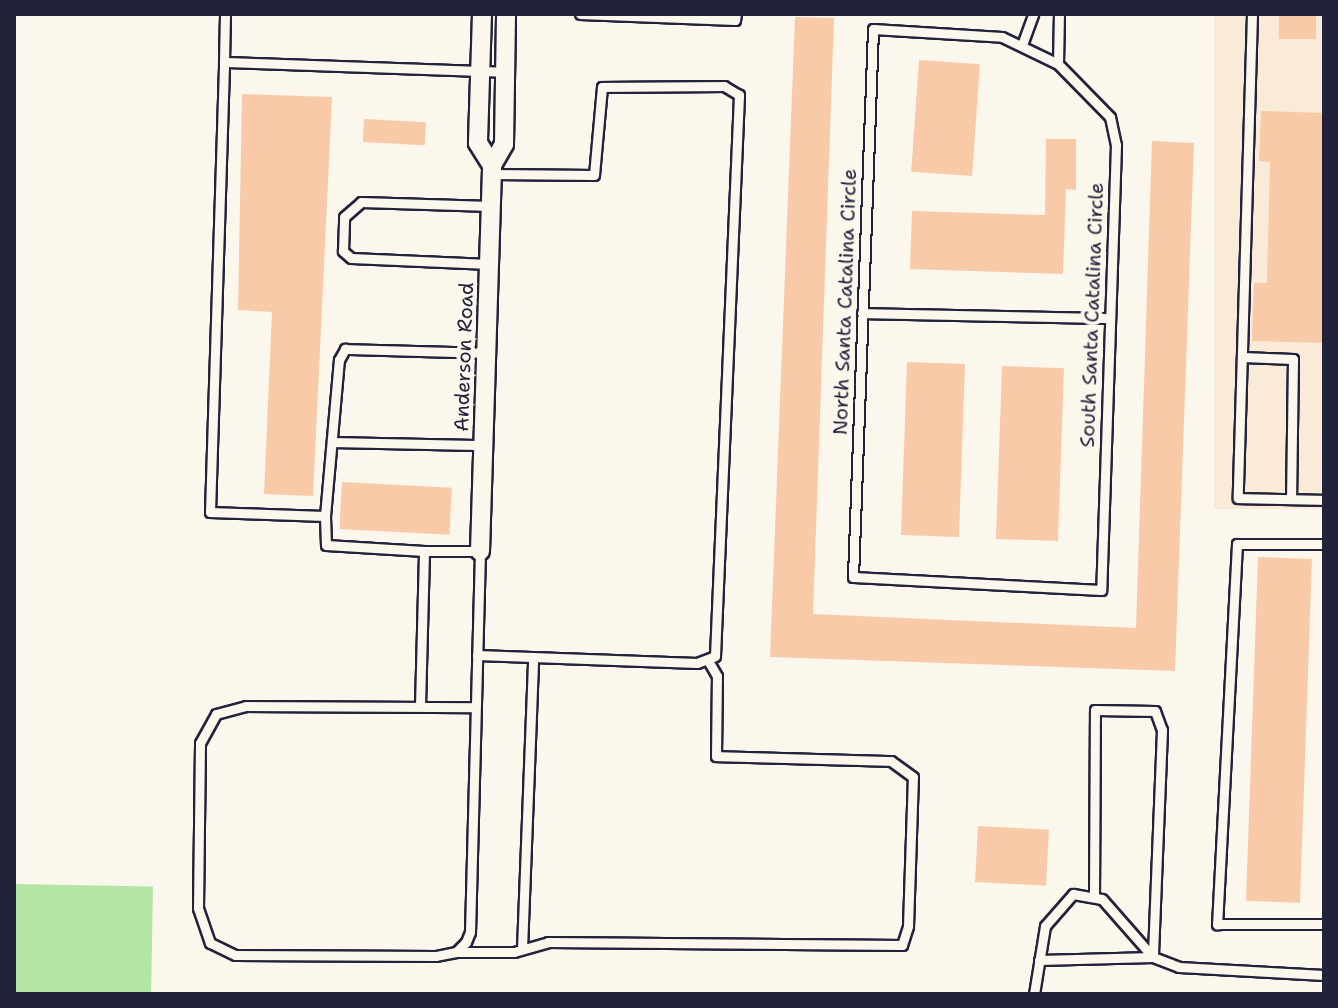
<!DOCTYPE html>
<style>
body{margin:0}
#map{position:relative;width:1338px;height:1008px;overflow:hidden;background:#fbf7ec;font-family:"Shantell Sans",sans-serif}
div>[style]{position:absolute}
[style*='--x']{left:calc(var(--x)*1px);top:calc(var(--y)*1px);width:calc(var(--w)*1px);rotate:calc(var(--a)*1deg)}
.built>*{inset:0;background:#faead8;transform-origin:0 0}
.green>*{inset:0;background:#b5e5a5;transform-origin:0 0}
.building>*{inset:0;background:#f9caa8;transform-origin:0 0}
.roads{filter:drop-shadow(2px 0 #22223b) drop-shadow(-2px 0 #22223b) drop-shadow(0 2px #22223b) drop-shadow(0 -2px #22223b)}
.service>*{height:9px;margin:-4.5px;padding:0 4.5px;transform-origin:4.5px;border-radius:4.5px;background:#fbf7ec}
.minor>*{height:18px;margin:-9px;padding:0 9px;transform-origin:9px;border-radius:9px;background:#fbf7ec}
span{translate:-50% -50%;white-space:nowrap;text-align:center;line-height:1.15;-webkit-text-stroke:8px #fbf7ec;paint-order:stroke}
.street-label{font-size:20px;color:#22223b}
.frame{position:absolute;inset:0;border:16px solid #22223b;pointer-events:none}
</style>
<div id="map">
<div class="built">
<div style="left:1214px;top:14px;width:110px;height:495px"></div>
</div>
<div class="green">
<div style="left:14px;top:884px;width:139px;height:110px;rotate:1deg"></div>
</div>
<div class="building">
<div style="left:1279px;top:14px;width:37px;height:25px"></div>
<div style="clip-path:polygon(795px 17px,834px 18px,813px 614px,1136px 628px,1152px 141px,1194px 143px,1175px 671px,770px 657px)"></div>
<div style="left:919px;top:60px;width:61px;height:112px;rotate:4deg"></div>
<div style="clip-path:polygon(242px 94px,332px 97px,313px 496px,264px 494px,272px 312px,238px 310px)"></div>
<div style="clip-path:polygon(1261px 111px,1324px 113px,1324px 343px,1252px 341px,1254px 283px,1267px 283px,1270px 162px,1259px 161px)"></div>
<div style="left:364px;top:119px;width:62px;height:23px;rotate:3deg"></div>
<div style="clip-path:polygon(1046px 139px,1076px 139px,1076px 190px,1066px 189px,1063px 274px,910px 269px,912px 211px,1045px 215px)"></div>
<div style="left:907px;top:362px;width:58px;height:173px;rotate:2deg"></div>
<div style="left:1002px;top:366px;width:62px;height:173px;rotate:2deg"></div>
<div style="left:342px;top:482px;width:110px;height:47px;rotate:3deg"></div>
<div style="left:1258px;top:557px;width:54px;height:344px;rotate:2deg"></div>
<div style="left:978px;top:826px;width:71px;height:56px;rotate:3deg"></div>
</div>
<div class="roads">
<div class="service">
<div style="--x:580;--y:14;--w:155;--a:2.2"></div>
<div style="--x:735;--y:20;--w:6;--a:-81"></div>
<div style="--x:1252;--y:14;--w:484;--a:91.7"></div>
<div style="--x:1238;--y:498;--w:86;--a:1.3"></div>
<div style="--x:873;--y:29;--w:129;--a:3.5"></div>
<div style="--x:1002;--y:37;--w:62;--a:25.7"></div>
<div style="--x:1058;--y:64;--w:74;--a:45.5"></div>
<div style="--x:1110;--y:117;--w:29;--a:78"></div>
<div style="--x:1116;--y:145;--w:445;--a:91.9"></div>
<div style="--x:1101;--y:590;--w:248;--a:-177"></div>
<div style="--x:853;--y:577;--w:548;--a:-87.91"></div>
<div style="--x:1022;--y:45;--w:33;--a:-70"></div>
<div style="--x:224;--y:62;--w:48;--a:-88.8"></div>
<div style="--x:1058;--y:64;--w:50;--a:-88.9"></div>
<div style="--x:489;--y:264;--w:138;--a:-177.5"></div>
<div style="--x:351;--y:258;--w:11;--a:-139"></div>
<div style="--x:343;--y:251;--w:34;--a:-88"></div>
<div style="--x:344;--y:217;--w:23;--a:-41"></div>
<div style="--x:361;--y:202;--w:130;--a:1.8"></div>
<div style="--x:862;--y:313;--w:248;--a:1.2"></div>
<div style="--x:1242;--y:357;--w:51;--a:2.2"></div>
<div style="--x:1293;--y:359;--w:140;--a:90.8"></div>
<div style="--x:336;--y:442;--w:147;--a:1.2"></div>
<div style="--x:325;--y:516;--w:157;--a:-84.9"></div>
<div style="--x:339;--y:360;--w:13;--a:-61"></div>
<div style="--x:345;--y:349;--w:141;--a:1.6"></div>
<div style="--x:1324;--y:544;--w:87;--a:180"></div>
<div style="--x:1237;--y:544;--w:381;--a:93"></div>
<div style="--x:1217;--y:924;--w:107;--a:0"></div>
<div style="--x:424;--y:551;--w:98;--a:-176.5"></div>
<div style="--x:326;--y:545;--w:29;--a:-92"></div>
<div style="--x:325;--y:516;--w:115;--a:-178"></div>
<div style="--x:210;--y:512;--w:450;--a:-88.2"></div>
<div style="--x:224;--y:62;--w:281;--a:2"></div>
<div style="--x:477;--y:655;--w:220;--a:2.1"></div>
<div style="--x:697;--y:663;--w:19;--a:-21"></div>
<div style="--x:715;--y:656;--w:562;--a:-87.55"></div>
<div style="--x:739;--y:95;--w:17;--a:-149"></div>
<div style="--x:724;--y:86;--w:122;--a:179.5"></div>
<div style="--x:602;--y:87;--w:88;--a:95.2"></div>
<div style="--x:594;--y:175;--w:102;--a:-179.4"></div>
<div style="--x:420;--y:706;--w:155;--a:-88.5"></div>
<div style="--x:424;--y:551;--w:56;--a:0"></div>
<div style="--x:480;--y:551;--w:381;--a:91.5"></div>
<div style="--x:470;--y:932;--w:11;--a:112"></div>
<div style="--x:466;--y:942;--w:14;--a:135"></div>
<div style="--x:456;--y:952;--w:20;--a:169"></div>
<div style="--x:436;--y:956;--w:201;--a:-179.7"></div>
<div style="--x:235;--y:955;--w:28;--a:-154"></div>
<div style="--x:210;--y:943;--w:37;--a:-109"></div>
<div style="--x:198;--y:908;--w:165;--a:-89.3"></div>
<div style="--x:200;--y:743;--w:33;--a:-61"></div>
<div style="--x:216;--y:714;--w:31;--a:-15"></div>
<div style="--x:246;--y:706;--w:229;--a:0.3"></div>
<div style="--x:1094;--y:897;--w:187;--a:-89.7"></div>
<div style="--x:1095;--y:710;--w:60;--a:1"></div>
<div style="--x:1155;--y:711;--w:20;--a:70"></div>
<div style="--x:1162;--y:730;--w:227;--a:92.3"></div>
<div style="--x:522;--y:949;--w:292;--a:-87.8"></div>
<div style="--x:456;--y:952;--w:58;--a:0"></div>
<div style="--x:514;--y:952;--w:35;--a:-16"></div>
<div style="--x:548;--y:942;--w:354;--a:0.5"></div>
<div style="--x:902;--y:945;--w:20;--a:-72"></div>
<div style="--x:908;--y:926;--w:149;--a:-88.1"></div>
<div style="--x:913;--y:777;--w:27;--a:-144"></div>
<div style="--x:891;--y:761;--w:175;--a:-178.4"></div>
<div style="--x:716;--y:756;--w:80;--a:-89.3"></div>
<div style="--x:717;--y:676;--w:16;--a:-120"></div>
<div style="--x:1039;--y:960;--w:114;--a:-1.5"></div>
<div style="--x:1034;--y:994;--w:69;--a:-80.8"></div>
<div style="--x:1045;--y:926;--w:43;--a:-48.8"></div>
<div style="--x:1073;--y:894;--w:29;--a:10"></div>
<div style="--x:1102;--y:899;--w:77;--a:48.7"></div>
<div style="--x:1153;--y:957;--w:28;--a:21"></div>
<div style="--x:1179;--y:967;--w:145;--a:3.2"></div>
</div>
<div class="minor">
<div style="--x:482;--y:14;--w:129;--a:91.8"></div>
<div style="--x:478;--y:143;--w:26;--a:58"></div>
<div style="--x:480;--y:551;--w:386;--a:-88.2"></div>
<div style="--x:492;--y:165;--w:24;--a:-60"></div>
<div style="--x:504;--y:144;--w:130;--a:-89.1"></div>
</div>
</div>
<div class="street-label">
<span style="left:845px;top:302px;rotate:-88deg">North Santa Catalina Circle</span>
<span style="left:1092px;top:315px;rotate:-88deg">South Santa Catalina Circle</span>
<span style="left:464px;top:357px;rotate:-88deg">Anderson Road</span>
</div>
<div class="frame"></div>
</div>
